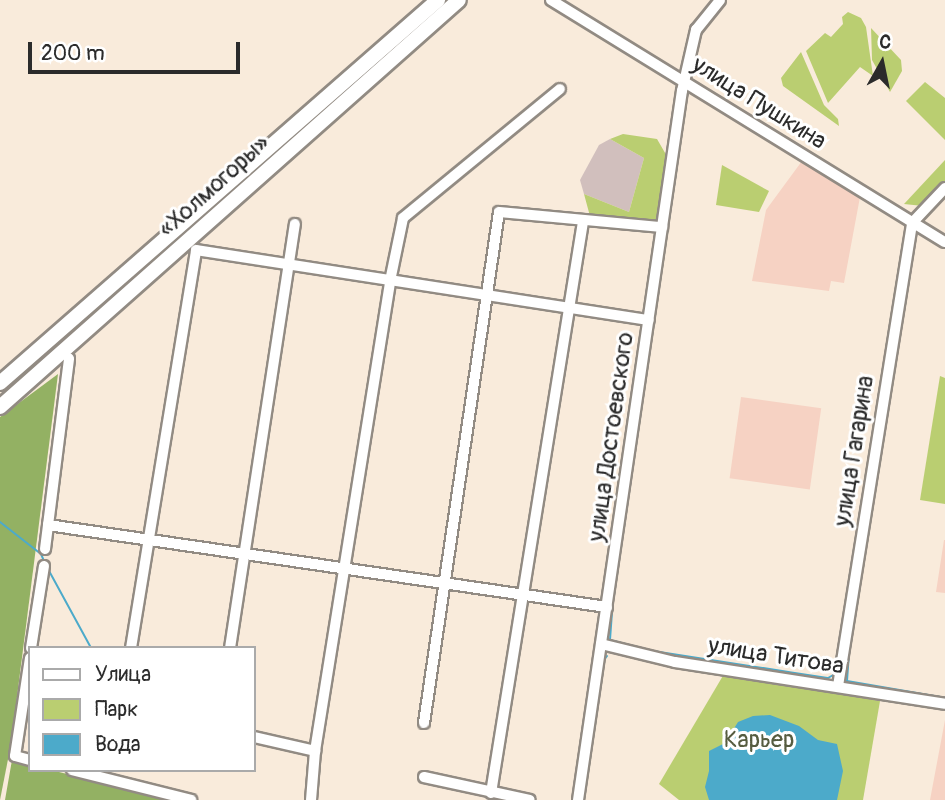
<!DOCTYPE html>
<meta charset="utf-8">
<style>
body{margin:0}
#map{position:relative;width:945px;height:800px;overflow:hidden;background:#f9ebdb;font-family:Pangolin,sans-serif}
div>[style]{position:absolute}
[style*='--x']{left:calc(var(--x)*1px);top:calc(var(--y)*1px);width:calc(var(--w)*1px);rotate:calc(var(--a)*1deg)}
.built>*{inset:0;background:#f6d2c3;transform-origin:0 0}
.industrial>*{inset:0;background:#d1bfbd}
.green>*{inset:0;background:#bace71}
.forest>*{inset:0;background:#93b163}
.water>*{inset:0;background:#4caaca}
.stream>*{height:2px;margin:-1px;padding:0 1px;transform-origin:1px;border-radius:1px;background:#4caaca}
.roads{filter:drop-shadow(2px 0 #928b83) drop-shadow(-2px 0 #928b83) drop-shadow(0 2px #928b83) drop-shadow(0 -2px #928b83)}
.minor>*{height:10px;margin:-5px;padding:0 5px;transform-origin:5px;border-radius:5px;background:#fff}
.highway>*{height:14px;margin:-7px;padding:0 7px;transform-origin:7px;border-radius:7px;background:#fff}
span{translate:-50% -50%;white-space:nowrap;text-align:center;line-height:1.15;-webkit-text-stroke:6px #fff;paint-order:stroke}
.street-label{font-size:24px;color:#2b2b2b}
.park-label{font-size:24px;color:#565c40}
.legend{position:absolute;left:28px;top:646px;width:228px;height:126px;box-sizing:border-box;background:#fff;border:2px solid #aaa;margin:0;padding:9px 12px;list-style:none;font-size:21px;color:#2b2b2b}
.legend li{display:flex;align-items:center;gap:14px;height:35px}
.legend b{width:35px;border:2px solid #aaa}
.north{position:absolute;left:847px;top:28px;width:70px;height:70px;-webkit-text-stroke:5px #fff;paint-order:stroke;rotate:9deg;font-size:19px;font-weight:700;line-height:28px;text-align:center;color:#2b2b2b}
.north::after{content:'';display:block;margin:auto;width:24px;height:32px;background:#2b2b2b;clip-path:polygon(50% 0,100% 100%,50% 72%,0 100%)}
.scale{position:absolute;left:28px;top:42px;width:212px;height:32px;box-sizing:border-box;border:4px solid #2b2b2b;border-top:0;padding-left:9px;font-size:21px;line-height:24px;white-space:nowrap;color:#2b2b2b;-webkit-text-stroke:5px #fff;paint-order:stroke}
</style>
<div id="map">
<div class="built">
<div style="clip-path:polygon(802px 161px,860px 197px,844px 283px,831px 281px,829px 291px,752px 281px,766px 210px)"></div>
<div style="left:741px;top:397px;width:81px;height:82px;rotate:8deg"></div>
<div style="clip-path:polygon(944px 540px,945px 540px,945px 593px,936px 592px)"></div>
<div style="clip-path:polygon(945px 720px,945px 800px,930px 800px)"></div>
</div>
<div class="industrial">
<div style="clip-path:polygon(610px 139px,644px 158px,629px 212px,584px 194px,580px 180px,599px 145px)"></div>
</div>
<div class="green">
<div style="clip-path:polygon(848px 12px,861px 18px,866px 27px,873px 76px,860px 67px,828px 103px,806px 51px,825px 33px,831px 37px,843px 24px,842px 17px)"></div>
<div style="clip-path:polygon(871px 28px,901px 60px,902px 71px,890px 92px,872px 60px)"></div>
<div style="clip-path:polygon(801px 52px,824px 105px,838px 119px,839px 126px,783px 86px,781px 78px)"></div>
<div style="clip-path:polygon(925px 82px,945px 98px,945px 140px,906px 101px)"></div>
<div style="clip-path:polygon(623px 134px,657px 139px,668px 158px,657px 222px,591px 220px,584px 194px,629px 212px,644px 158px,610px 139px)"></div>
<div style="clip-path:polygon(945px 160px,945px 183px,923px 206px,904px 204px)"></div>
<div style="clip-path:polygon(722px 165px,769px 191px,759px 212px,716px 205px)"></div>
<div style="clip-path:polygon(940px 376px,945px 378px,945px 504px,920px 500px)"></div>
<div style="clip-path:polygon(724px 674px,880px 701px,863px 800px,679px 800px,659px 784px)"></div>
</div>
<div class="forest">
<div style="clip-path:polygon(58px 374px,11px 744px,0 800px,0 417px)"></div>
<div style="clip-path:polygon(12px 760px,30px 765px,30px 770px,51px 770px,171px 800px,5px 800px)"></div>
</div>
<div class="water">
<div style="clip-path:polygon(770px 715px,799px 726px,818px 740px,837px 744px,843px 771px,837px 800px,709px 800px,705px 787px,709px 771px,709px 751px,725px 743px,738px 722px,753px 716px)"></div>
</div>
<div class="stream">
<div style="--x:907;--y:285;--w:34;--a:-80"></div>
<div style="--x:628;--y:493;--w:332;--a:-81.5"></div>
<div style="--x:0;--y:522;--w:52;--a:38"></div>
<div style="--x:41;--y:554;--w:8;--a:67"></div>
<div style="--x:48;--y:569;--w:90;--a:61.4"></div>
<div style="--x:614;--y:585;--w:55;--a:94.2"></div>
<div style="--x:610;--y:640;--w:44;--a:14.3"></div>
<div style="--x:653;--y:651;--w:137;--a:8.8"></div>
<div style="--x:788;--y:672;--w:40;--a:8.5"></div>
<div style="--x:828;--y:678;--w:8;--a:-30"></div>
<div style="--x:850;--y:639;--w:42;--a:94.1"></div>
<div style="--x:847;--y:681;--w:99;--a:9.8"></div>
<div style="--x:597;--y:706;--w:47;--a:-81.3"></div>
<div style="--x:604;--y:660;--w:5;--a:-53"></div>
</div>
<div class="roads">
<div class="minor">
<div style="--x:551;--y:0;--w:462;--a:31.6"></div>
<div style="--x:912;--y:223;--w:48;--a:-46.7"></div>
<div style="--x:48;--y:525;--w:565;--a:8.35"></div>
<div style="--x:45;--y:549;--w:192;--a:-82.8"></div>
<div style="--x:601;--y:644;--w:76;--a:13.7"></div>
<div style="--x:675;--y:662;--w:273;--a:8.8"></div>
<div style="--x:31;--y:648;--w:83;--a:-81"></div>
<div style="--x:131;--y:648;--w:403;--a:-80.7"></div>
<div style="--x:196;--y:250;--w:458;--a:8.8"></div>
<div style="--x:230;--y:648;--w:429;--a:-81.3"></div>
<div style="--x:30;--y:658;--w:99;--a:98.7"></div>
<div style="--x:15;--y:756;--w:16;--a:15"></div>
<div style="--x:838;--y:686;--w:469;--a:-80.9"></div>
<div style="--x:424;--y:723;--w:516;--a:-81.65"></div>
<div style="--x:499;--y:212;--w:164;--a:5.3"></div>
<div style="--x:254;--y:737;--w:63;--a:12.9"></div>
<div style="--x:72;--y:770;--w:123;--a:14.1"></div>
<div style="--x:424;--y:777;--w:108;--a:12.2"></div>
<div style="--x:491;--y:793;--w:578;--a:-80.85"></div>
<div style="--x:311;--y:800;--w:49;--a:-85.3"></div>
<div style="--x:315;--y:751;--w:476;--a:-80.9"></div>
<div style="--x:390;--y:281;--w:64;--a:-78.3"></div>
<div style="--x:403;--y:218;--w:203;--a:-39.4"></div>
<div style="--x:578;--y:800;--w:717;--a:-81.66"></div>
<div style="--x:682;--y:91;--w:63;--a:-77.1"></div>
<div style="--x:696;--y:30;--w:38;--a:-51"></div>
</div>
<div class="highway">
<div style="--x:0;--y:383;--w:582;--a:-41.17"></div>
<div style="--x:0;--y:407;--w:613;--a:-41.56"></div>
</div>
</div>
<div class="street-label">
<span style="left:759px;top:103px;rotate:32deg">улица Пушкина</span>
<span style="left:214px;top:186px;rotate:-42deg">«Холмогоры»</span>
<span style="left:611px;top:437px;rotate:-82deg">улица Достоевского</span>
<span style="left:854px;top:451px;rotate:-81deg">улица Гагарина</span>
<span style="left:776px;top:656px;rotate:9deg">улица Титова</span>
</div>
<div class="park-label">
<span style="left:759px;top:740px">Карьер</span>
</div>
<ul class="legend">
<li><b style="height:9px;background:#fff"></b>Улица</li>
<li><b style="height:19px;background:#bace71"></b>Парк</li>
<li><b style="height:19px;background:#4caaca"></b>Вода</li>
</ul>
<div class="north">С</div>
<div class="scale">200 m</div>
</div>
